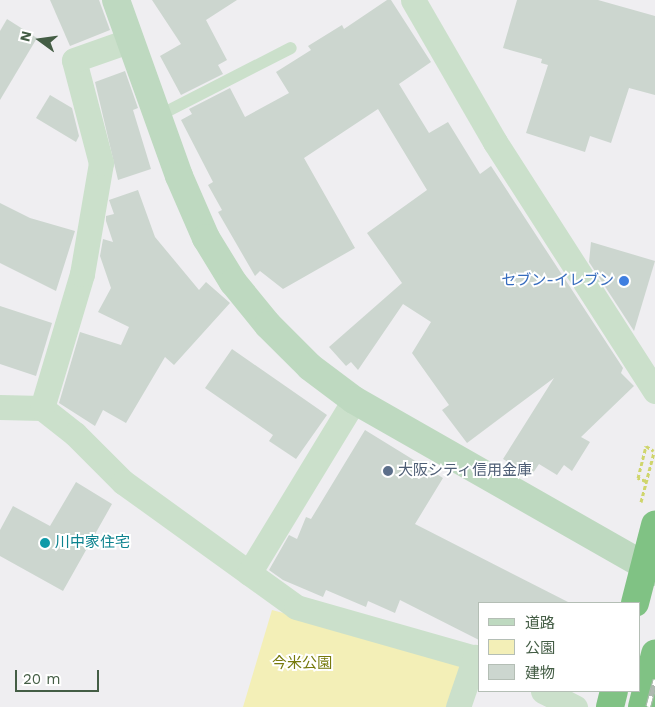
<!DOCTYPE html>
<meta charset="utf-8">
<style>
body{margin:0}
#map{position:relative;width:655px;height:707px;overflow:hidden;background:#efeef1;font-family:"Work Sans","Noto Sans JP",sans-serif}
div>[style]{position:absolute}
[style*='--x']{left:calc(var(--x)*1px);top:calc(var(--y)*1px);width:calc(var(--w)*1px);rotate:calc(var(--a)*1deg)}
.green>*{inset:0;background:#f3efb7}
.building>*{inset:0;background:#ccd6cf}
.path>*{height:3px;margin-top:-1.5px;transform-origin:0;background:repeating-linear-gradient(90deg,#cfd56c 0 4px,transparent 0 6.5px)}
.lane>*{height:12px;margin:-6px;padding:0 6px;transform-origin:6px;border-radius:6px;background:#cbe0cb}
.street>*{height:25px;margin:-12.5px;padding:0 12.5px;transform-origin:12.5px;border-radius:12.5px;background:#cbe0cb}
.secondary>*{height:28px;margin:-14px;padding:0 14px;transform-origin:14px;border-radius:14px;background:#bed9c0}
.highway>*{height:28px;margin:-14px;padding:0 14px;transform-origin:14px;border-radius:14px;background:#80c284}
.rail>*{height:5.5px;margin-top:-2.75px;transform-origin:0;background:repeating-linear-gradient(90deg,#fff 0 11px,#afb9b1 0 22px);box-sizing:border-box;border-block:1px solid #afb9b1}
.dots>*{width:14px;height:14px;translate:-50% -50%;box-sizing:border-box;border:2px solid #fff;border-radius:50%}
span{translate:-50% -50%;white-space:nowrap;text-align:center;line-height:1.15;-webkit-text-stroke:4px #fff;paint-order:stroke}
.shop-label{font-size:15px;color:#366cbe}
.right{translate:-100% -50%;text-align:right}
.service-label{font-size:15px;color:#4e5e75}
.left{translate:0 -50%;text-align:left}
.culture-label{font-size:15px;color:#0d838f}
.park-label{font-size:15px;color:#767a0d}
.legend{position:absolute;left:478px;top:602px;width:162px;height:90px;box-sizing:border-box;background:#fff;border:1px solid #b4beb5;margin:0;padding:6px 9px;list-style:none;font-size:15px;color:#445d45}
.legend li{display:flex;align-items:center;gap:10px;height:25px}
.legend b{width:25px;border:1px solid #b4beb5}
.north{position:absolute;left:15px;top:15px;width:50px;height:50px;-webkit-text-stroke:4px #fff;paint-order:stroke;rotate:284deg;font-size:14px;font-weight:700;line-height:20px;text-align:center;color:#445d45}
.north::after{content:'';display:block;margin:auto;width:18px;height:22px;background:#445d45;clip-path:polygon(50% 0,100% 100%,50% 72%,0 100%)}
.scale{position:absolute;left:15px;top:670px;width:84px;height:22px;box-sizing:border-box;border:2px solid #445d45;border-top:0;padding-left:6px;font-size:15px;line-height:18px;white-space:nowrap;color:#445d45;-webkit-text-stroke:4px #fff;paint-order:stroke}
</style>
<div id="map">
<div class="green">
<div style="clip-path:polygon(272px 610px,453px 658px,460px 668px,446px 707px,243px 707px)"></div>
</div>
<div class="building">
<div style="clip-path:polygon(50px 0,99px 0,110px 30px,70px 46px)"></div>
<div style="clip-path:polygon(152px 0,237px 0,206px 20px,227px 60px,218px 65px,223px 74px,181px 95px,160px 56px,181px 44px)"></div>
<div style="clip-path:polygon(387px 0,391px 0,431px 62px,399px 84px,429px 133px,448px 122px,480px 174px,491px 166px,623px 368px,621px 373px,634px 386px,581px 437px,590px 442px,572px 471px,564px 465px,557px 475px,539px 464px,531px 476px,503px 459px,554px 378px,467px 443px,442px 410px,449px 405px,412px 353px,431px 322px,403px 304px,358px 370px,351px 362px,346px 366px,329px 347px,402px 283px,367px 233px,427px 190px,378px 109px,304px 158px,355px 248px,283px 289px,260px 271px,255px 276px,218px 212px,222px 210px,208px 185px,213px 182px,181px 120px,192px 114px,189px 109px,230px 88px,245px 117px,289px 93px,276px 72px,311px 50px,308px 46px,342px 25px,344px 29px)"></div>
<div style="clip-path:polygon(517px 0,598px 0,655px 16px,655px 95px,629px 88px,611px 143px,590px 136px,585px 152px,526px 133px,548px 65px,541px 63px,542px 59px,503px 48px)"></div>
<div style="clip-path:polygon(7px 19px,37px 38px,0 100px,0 31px)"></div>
<div style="clip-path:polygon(125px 71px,138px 108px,133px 110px,151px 169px,118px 180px,95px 82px)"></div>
<div style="clip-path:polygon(50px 95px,72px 108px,79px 136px,76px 142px,36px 118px)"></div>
<div style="clip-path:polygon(138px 190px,155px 237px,199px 290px,206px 282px,230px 303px,174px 365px,165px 357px,126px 423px,103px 410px,95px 426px,59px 403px,80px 332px,121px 345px,129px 327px,98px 312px,111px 288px,100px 256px,103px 239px,113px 242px,106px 221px,106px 216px,114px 214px,109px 200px)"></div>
<div style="clip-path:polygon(0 203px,30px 218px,75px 231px,56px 291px,0 263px)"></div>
<div style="clip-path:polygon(591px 242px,655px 261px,634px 331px,589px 262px)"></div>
<div style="clip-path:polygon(0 306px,52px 323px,36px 376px,0 364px)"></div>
<div style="clip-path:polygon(232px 349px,327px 415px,296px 459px,269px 441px,273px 435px,205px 388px)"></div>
<div style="clip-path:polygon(365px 430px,443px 478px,415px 524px,570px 603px,479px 603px,479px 640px,400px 600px,395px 613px,368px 601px,366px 607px,326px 590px,323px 597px,283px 580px,269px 570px,289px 535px,297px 539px,306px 517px,311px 519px)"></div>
<div style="clip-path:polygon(76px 482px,112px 504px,63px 591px,0 556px,0 530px,13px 506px,50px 526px)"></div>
</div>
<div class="path">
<div style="--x:646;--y:481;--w:9;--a:-159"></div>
<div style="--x:638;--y:478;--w:33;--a:-76"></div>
<div style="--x:646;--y:446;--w:9;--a:32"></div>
<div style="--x:641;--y:502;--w:52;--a:-75.4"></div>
</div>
<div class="lane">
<div style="--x:158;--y:116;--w:149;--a:-27.1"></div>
</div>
<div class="street">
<div style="--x:413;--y:0;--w:164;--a:60"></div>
<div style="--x:495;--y:142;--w:296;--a:57.3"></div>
<div style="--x:0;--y:407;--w:42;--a:1.4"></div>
<div style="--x:42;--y:408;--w:42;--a:38.2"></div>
<div style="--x:75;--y:434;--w:68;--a:45"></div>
<div style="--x:123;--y:482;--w:213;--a:35.8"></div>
<div style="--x:296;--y:607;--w:190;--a:15.9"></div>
<div style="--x:42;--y:408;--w:140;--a:-73.4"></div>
<div style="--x:82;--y:274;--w:113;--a:-80.3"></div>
<div style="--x:101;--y:163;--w:106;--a:-104.7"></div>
<div style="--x:74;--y:60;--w:60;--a:-19.3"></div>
<div style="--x:249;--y:573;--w:202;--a:-58.7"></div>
<div style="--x:543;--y:691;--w:36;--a:27"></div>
<div style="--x:458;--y:707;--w:53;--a:-71.2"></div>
</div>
<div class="secondary">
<div style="--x:116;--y:0;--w:187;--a:70.3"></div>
<div style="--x:179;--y:176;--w:68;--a:66.5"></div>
<div style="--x:206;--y:238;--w:52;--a:58.5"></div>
<div style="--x:233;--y:282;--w:55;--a:50.9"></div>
<div style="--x:268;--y:325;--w:59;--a:45"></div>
<div style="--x:310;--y:367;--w:55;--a:36.9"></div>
<div style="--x:354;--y:400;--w:347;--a:29.7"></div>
</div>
<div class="highway">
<div style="--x:635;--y:603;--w:81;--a:-75.6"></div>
<div style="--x:610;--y:707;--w:16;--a:-76"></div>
<div style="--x:642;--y:707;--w:55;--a:-76.2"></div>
</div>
<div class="rail">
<div style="--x:648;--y:707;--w:28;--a:-75"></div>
</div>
<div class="dots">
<div style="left:624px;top:281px;background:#3f7fe0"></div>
<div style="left:388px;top:471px;background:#5c6f8a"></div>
<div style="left:45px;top:543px;background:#0f9aa8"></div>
</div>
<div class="shop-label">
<span class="right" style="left:614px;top:281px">セブン-イレブン</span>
</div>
<div class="service-label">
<span class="left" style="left:398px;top:471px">大阪シティ信用金庫</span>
</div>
<div class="culture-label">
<span class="left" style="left:55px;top:543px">川中家住宅</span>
</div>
<div class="park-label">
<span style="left:302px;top:664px">今米公園</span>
</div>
<ul class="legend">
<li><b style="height:6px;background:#bed9c0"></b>道路</li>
<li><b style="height:14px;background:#f3efb7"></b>公園</li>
<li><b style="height:14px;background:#ccd6cf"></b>建物</li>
</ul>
<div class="north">N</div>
<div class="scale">20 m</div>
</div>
